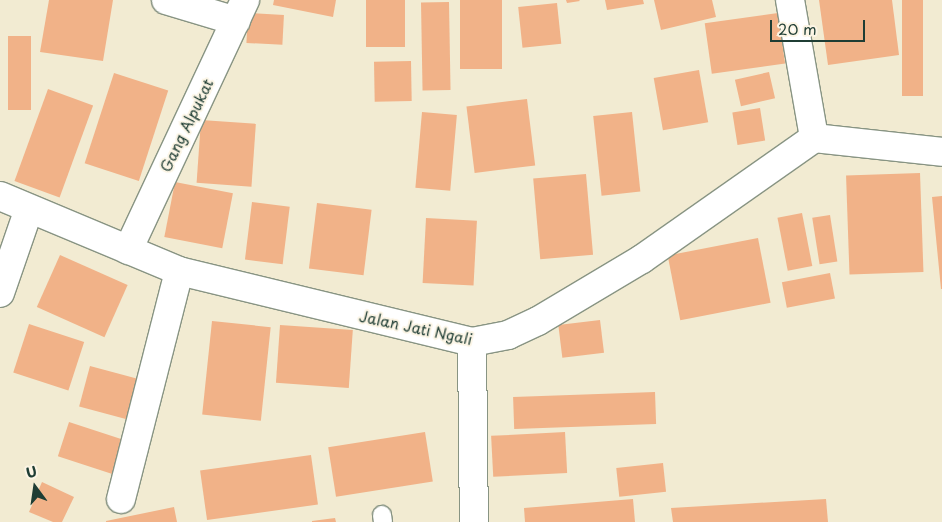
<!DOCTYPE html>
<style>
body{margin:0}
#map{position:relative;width:942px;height:522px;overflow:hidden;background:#f2ebd2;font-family:"Playpen Sans",sans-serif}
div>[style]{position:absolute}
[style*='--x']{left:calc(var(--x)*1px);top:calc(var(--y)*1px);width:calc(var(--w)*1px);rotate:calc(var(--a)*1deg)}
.building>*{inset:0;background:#f1b288;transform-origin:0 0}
.roads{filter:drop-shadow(1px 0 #889483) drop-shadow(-1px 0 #889483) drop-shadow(0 1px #889483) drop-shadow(0 -1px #889483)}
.service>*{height:18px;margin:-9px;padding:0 9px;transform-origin:9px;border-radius:9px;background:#fff}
.minor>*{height:28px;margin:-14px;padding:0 14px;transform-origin:14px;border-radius:14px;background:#fff}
span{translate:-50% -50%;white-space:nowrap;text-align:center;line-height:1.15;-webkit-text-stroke:4px #fcf5e5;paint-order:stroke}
.street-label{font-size:15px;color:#1f3d34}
.north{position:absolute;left:10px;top:462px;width:50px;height:50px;-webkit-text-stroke:4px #fcf5e5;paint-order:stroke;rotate:346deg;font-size:14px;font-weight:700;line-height:20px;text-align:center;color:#1f3d34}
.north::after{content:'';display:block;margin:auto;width:18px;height:22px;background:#1f3d34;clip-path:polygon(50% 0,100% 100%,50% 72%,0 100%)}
.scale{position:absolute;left:770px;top:20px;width:95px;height:22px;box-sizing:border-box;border:2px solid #1f3d34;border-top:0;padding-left:6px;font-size:15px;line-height:18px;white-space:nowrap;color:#1f3d34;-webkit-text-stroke:4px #fcf5e5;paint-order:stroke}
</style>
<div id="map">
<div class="building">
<div style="clip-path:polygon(49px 0,113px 0,103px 61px,40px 52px)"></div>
<div style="clip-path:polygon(274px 0,336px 0,333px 17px,273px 5px)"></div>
<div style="left:366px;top:0;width:39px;height:47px"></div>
<div style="left:460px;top:0;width:42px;height:69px"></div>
<div style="clip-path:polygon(566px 0,579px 0,580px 1px,567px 3px)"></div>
<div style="clip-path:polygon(605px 0,643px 0,644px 4px,607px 10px)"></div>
<div style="clip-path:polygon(654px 0,712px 0,716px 17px,661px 30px)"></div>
<div style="clip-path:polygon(819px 0,892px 0,899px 55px,828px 65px)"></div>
<div style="left:902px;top:0;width:21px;height:96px"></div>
<div style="left:449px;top:2px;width:88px;height:28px;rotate:89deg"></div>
<div style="left:557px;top:3px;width:41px;height:39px;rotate:84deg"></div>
<div style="left:248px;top:13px;width:36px;height:30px;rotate:3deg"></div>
<div style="left:778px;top:13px;width:51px;height:74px;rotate:82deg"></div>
<div style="left:8px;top:36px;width:23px;height:74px"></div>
<div style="left:411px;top:61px;width:40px;height:37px;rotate:89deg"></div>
<div style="left:699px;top:70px;width:53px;height:46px;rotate:80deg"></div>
<div style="left:769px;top:72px;width:27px;height:35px;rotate:77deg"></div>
<div style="left:114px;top:73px;width:57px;height:95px;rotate:18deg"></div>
<div style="left:48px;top:89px;width:48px;height:98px;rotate:20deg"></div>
<div style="left:527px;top:99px;width:67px;height:61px;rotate:83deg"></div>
<div style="left:760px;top:108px;width:33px;height:28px;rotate:81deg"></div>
<div style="left:422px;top:112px;width:35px;height:76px;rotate:5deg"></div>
<div style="left:632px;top:112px;width:80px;height:39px;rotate:84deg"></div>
<div style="left:201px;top:120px;width:55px;height:63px;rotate:4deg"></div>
<div style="left:920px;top:173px;width:99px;height:74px;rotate:88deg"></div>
<div style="left:586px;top:174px;width:81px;height:53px;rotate:85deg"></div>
<div style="left:175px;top:182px;width:59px;height:56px;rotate:11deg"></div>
<div style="clip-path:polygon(942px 196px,942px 289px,941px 289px,932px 197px)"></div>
<div style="left:252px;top:202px;width:38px;height:58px;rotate:7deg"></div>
<div style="left:317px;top:203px;width:55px;height:66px;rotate:7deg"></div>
<div style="left:802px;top:213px;width:54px;height:25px;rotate:79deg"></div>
<div style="left:830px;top:215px;width:47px;height:18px;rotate:81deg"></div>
<div style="left:426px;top:218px;width:51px;height:65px;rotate:3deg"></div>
<div style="left:758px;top:238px;width:66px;height:92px;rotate:79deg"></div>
<div style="left:60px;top:255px;width:74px;height:57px;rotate:24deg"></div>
<div style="left:830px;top:273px;width:26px;height:49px;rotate:79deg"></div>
<div style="left:600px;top:320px;width:33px;height:42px;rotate:83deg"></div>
<div style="left:212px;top:321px;width:59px;height:94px;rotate:6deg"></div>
<div style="left:29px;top:324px;width:58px;height:51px;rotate:18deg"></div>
<div style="left:280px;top:325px;width:73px;height:58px;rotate:4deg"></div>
<div style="left:90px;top:366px;width:55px;height:42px;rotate:15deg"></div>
<div style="left:655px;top:392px;width:32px;height:142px;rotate:88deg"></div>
<div style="left:69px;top:422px;width:66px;height:36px;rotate:18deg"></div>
<div style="left:425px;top:432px;width:50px;height:98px;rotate:81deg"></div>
<div style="left:565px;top:432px;width:41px;height:74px;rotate:87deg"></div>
<div style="left:311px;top:455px;width:50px;height:112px;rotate:82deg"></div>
<div style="left:663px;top:463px;width:29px;height:47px;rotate:84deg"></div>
<div style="clip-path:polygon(42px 482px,74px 497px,62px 522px,53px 522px,29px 512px)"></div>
<div style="clip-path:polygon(633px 499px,635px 522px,525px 522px,524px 508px)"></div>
<div style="clip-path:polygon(826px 499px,828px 522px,673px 522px,671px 508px)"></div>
<div style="clip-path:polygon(174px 507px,177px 522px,106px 522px,106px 521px)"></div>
<div style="clip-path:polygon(335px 518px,336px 522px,312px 522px,312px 521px)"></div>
</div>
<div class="roads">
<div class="service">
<div style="--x:382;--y:515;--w:7;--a:82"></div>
</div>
<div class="minor">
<div style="--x:166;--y:0;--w:73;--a:16.7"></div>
<div style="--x:790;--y:0;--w:140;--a:80.1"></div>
<div style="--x:0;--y:196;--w:194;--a:22.7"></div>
<div style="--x:179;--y:271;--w:301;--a:13.6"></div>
<div style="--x:472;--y:342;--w:37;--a:-11"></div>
<div style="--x:508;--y:335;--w:33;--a:-25"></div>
<div style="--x:538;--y:321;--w:121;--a:-30.8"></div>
<div style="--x:642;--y:259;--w:210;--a:-35.1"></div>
<div style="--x:814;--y:138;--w:129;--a:6.2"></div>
<div style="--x:128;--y:250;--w:276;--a:-64.9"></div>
<div style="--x:0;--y:293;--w:89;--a:-71"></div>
<div style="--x:472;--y:342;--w:180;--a:89.4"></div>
<div style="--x:121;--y:499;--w:235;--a:-75.7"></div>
</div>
</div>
<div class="street-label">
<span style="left:186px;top:125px;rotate:-64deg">Gang Alpukat</span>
<span style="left:416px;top:327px;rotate:12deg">Jalan Jati Ngali</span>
</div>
<div class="north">U</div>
<div class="scale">20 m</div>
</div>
